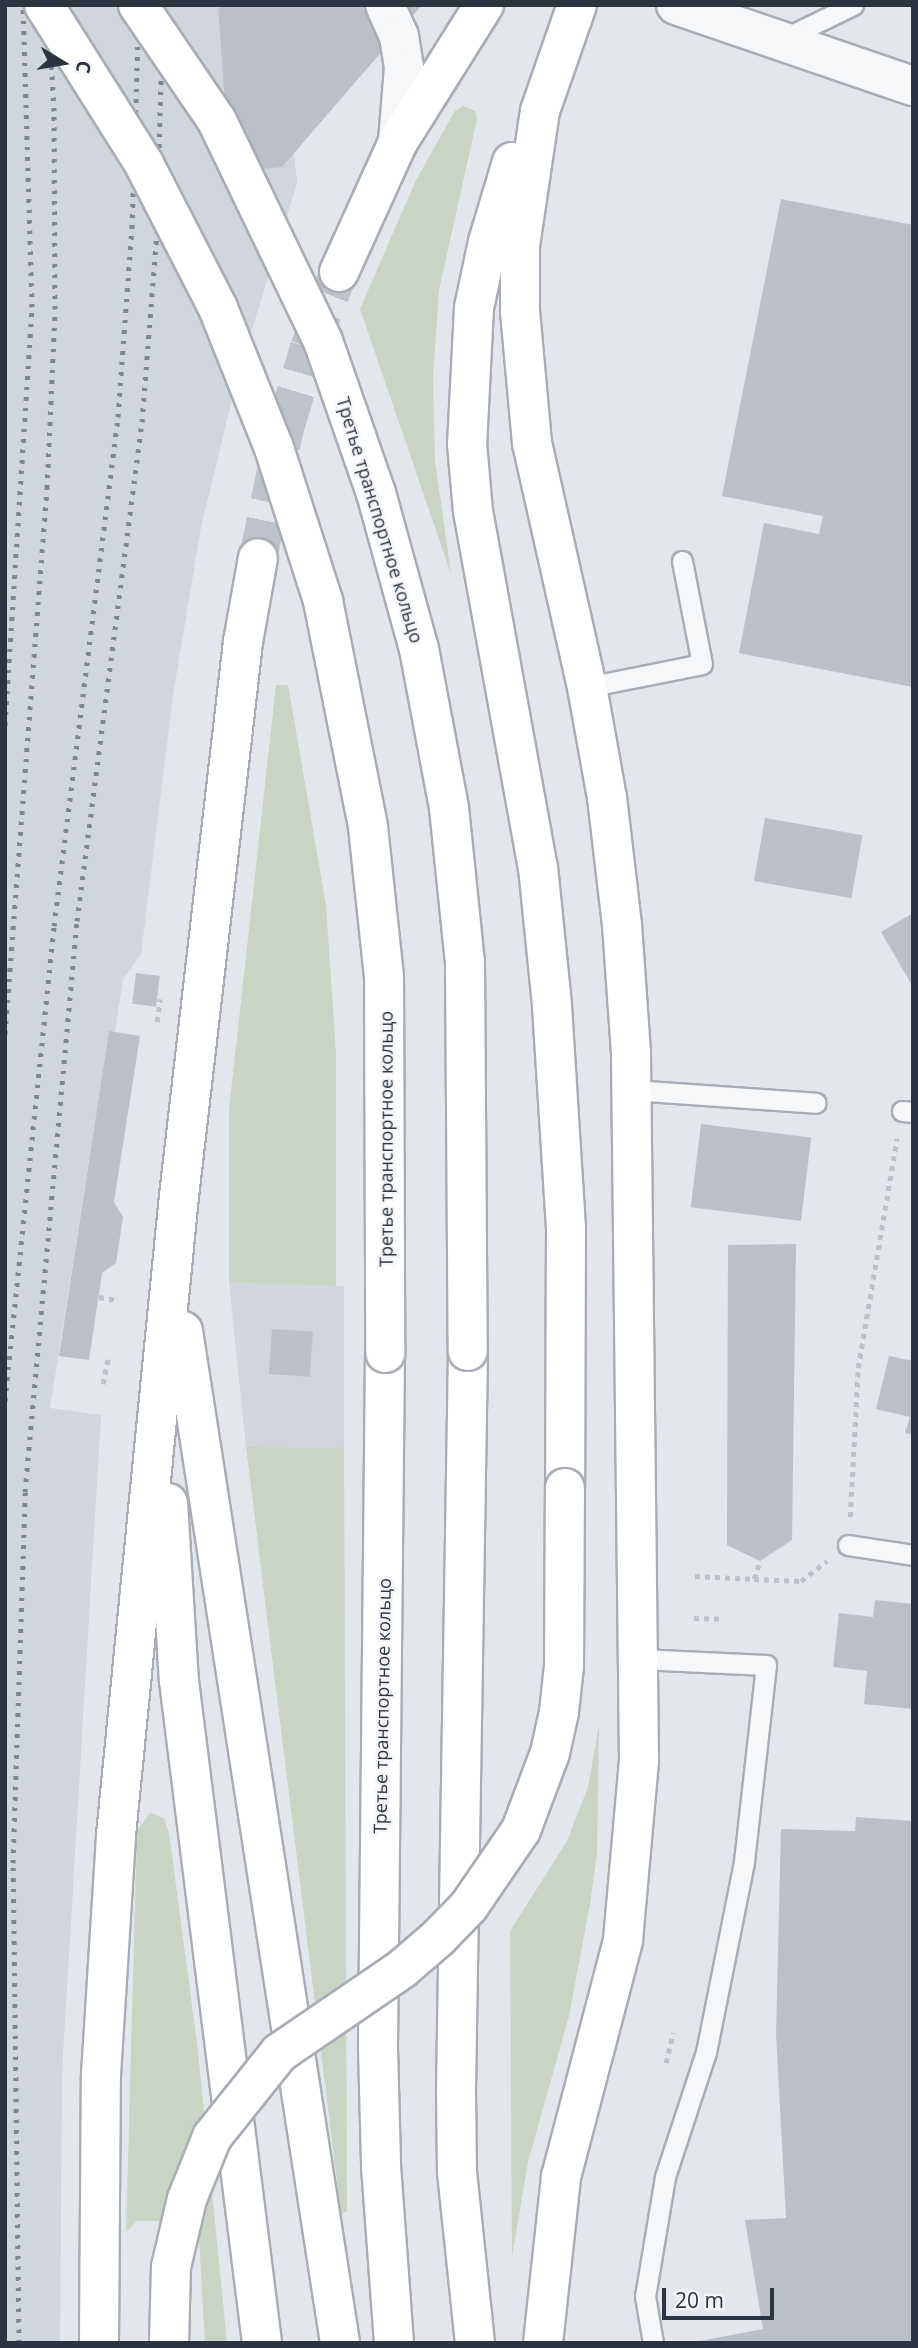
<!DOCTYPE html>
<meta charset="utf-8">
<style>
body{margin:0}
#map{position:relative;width:918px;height:2348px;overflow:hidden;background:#e3e6eb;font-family:"Open Sans",sans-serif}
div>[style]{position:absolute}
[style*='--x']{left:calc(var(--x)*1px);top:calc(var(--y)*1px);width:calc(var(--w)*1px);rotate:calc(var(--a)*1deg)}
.built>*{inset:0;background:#d1d5dc}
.green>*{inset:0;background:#c9d4c5}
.building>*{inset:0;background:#bbbfc7;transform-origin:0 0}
.secondary-tunnel>*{height:38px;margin-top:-19px;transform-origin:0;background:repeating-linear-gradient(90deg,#bec2c9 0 38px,transparent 0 57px)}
.path>*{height:4.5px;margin-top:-2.25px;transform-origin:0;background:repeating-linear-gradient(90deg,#bdc0c6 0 5px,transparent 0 10px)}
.roads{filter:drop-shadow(2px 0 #a8adb5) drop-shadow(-2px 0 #a8adb5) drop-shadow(0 2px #a8adb5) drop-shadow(0 -2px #a8adb5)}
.service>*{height:19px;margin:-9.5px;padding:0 9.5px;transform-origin:9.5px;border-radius:9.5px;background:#f6f7f9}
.minor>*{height:38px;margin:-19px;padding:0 19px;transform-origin:19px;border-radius:19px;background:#f6f7f9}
.secondary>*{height:38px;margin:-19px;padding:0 19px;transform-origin:19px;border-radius:19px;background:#fff}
.primary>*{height:38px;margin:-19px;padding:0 19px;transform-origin:19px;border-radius:19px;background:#fff}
.rail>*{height:5px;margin-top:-2.5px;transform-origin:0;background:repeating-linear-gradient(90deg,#7d8693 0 3.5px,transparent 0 10.5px)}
.bridges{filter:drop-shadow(2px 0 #a8adb5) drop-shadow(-2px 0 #a8adb5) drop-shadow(0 2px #a8adb5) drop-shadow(0 -2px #a8adb5)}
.secondary-bridge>*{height:38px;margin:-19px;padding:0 19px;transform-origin:19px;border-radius:19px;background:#fff}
.primary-bridge>*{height:38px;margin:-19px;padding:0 19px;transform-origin:19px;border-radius:19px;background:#fff}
span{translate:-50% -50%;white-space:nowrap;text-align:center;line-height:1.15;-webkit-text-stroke:5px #f3f5f8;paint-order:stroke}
.street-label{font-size:18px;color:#2c3442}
.frame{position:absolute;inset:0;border:7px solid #2c3442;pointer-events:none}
.north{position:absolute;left:28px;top:28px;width:70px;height:70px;-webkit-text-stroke:5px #f3f5f8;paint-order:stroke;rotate:101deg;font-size:19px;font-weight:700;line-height:28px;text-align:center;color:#2c3442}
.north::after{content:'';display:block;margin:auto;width:24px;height:32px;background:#2c3442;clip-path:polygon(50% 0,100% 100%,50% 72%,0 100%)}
.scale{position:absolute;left:662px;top:2288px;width:112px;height:32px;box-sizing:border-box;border:4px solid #2c3442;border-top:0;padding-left:9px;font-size:21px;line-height:24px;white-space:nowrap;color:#2c3442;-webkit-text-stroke:5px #f3f5f8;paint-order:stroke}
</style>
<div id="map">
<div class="built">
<div style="clip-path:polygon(5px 5px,279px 5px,297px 183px,238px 375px,201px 527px,173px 695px,141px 954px,123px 979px,115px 1032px,109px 1032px,50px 1408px,101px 1415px,62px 2073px,60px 2343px,5px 2343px)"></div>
<div style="clip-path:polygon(229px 1282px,344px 1286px,344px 1448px,246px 1447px)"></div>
</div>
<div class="green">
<div style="clip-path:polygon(463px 106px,475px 111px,477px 119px,439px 290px,433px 377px,435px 461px,451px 574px,360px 309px,416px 180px,455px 111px)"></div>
<div style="clip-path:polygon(276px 685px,288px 685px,326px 905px,336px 1052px,336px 1286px,229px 1282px,229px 1110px)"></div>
<div style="clip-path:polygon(246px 1447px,344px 1448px,347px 2212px,341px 2213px)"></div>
<div style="clip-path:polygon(599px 1725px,597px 1854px,590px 1904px,569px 2016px,528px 2162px,512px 2257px,510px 1931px,567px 1841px,588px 1787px)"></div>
<div style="clip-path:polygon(150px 1813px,164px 1818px,169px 1833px,197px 2043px,227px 2343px,205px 2343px,199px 2239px,188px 2221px,137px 2221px,126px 2232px,137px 1831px)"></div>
</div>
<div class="building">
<div style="clip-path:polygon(218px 5px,422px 5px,282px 167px,230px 172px)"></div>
<div style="clip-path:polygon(781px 199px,913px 225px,913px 687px,739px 653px,764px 523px,819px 534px,823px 516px,722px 496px)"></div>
<div style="left:765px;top:818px;width:99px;height:64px;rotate:10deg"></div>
<div style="clip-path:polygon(913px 913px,913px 987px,881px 932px)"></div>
<div style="left:136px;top:973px;width:24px;height:31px;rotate:7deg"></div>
<div style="clip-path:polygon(109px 1031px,140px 1036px,114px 1202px,123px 1217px,116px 1263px,102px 1273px,89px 1360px,59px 1356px)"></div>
<div style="left:701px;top:1124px;width:111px;height:84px;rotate:7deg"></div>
<div style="clip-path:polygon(796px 1244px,792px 1540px,760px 1561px,727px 1545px,728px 1245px)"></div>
<div style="left:272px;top:1329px;width:41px;height:45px;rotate:4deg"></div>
<div style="clip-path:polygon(889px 1356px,913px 1361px,913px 1435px,905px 1433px,910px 1417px,876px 1409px)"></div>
<div style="clip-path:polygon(875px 1600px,913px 1604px,913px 1709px,864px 1704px,867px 1671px,833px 1667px,839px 1613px,873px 1617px)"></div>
<div style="clip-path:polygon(856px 1817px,913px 1821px,913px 2343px,689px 2343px,763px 2329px,745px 2220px,786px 2218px,776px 2034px,781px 1829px,855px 1831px)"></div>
</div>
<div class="secondary-tunnel">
<div style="--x:258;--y:558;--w:133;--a:-78.3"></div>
<div style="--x:285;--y:428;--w:84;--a:-73.3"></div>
<div style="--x:309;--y:348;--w:82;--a:-68.5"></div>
</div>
<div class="path">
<div style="--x:157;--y:1022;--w:23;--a:-83"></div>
<div style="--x:99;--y:1297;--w:17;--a:10"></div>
<div style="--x:103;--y:1384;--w:25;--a:-79"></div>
<div style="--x:850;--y:1517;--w:149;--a:-86.9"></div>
<div style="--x:858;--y:1368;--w:233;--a:-80.4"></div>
<div style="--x:695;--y:1576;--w:59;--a:2.9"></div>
<div style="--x:754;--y:1579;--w:19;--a:-72"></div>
<div style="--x:754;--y:1579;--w:47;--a:2.4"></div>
<div style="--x:801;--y:1581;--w:33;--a:-38"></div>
<div style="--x:694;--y:1618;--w:25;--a:2"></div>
<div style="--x:666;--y:2063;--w:31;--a:-77"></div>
</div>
<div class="roads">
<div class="service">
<div style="--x:781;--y:40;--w:80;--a:-25.9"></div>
<div style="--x:587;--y:687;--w:117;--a:-11.3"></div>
<div style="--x:702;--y:664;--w:105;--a:-101"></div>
<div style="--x:632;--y:1090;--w:184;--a:4"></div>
<div style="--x:902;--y:1111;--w:11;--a:5"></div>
<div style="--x:848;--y:1545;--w:66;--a:8.7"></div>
<div style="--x:639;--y:1659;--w:127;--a:2.7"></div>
<div style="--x:766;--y:1665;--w:198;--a:96.4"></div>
<div style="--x:744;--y:1862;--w:194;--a:101.3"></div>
<div style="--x:706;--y:2052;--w:132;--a:108.2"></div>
<div style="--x:665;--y:2177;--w:121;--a:99.5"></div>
<div style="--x:645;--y:2296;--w:48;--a:80.3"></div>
</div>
<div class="minor">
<div style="--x:385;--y:5;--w:34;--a:66"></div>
<div style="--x:399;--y:36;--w:31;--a:81"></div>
<div style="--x:404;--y:67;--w:75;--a:94.6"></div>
<div style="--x:676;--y:5;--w:250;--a:18.9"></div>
</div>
<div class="secondary">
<div style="--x:512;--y:162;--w:84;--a:106.7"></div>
<div style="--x:488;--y:242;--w:67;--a:102"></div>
<div style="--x:474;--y:308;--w:136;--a:92.9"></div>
<div style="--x:467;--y:444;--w:67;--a:84.9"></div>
<div style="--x:473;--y:511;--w:362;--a:79.7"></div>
<div style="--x:538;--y:867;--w:140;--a:84.2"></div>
<div style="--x:552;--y:1006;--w:222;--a:86.4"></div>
<div style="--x:566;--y:1228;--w:260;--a:90.2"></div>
<div style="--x:339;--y:272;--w:143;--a:-65.6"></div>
<div style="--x:398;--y:142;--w:162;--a:-57.9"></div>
<div style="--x:183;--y:1331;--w:1024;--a:81.18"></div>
<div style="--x:168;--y:1503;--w:178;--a:86.5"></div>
<div style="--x:179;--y:1681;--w:667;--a:82.85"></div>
<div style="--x:99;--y:2343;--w:268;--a:-89.6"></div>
<div style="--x:101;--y:2075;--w:240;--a:-86.4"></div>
<div style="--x:116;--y:1835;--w:642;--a:-84.37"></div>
<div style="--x:179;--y:1196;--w:558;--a:-83.41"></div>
<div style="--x:243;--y:642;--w:85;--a:-79.9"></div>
<div style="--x:543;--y:2343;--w:167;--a:-83.8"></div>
<div style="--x:561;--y:2177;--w:245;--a:-75.3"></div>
<div style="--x:623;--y:1940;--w:180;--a:-84.9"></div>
<div style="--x:639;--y:1761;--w:708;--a:-90.65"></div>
<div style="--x:631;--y:1053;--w:128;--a:-94"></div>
<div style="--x:622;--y:925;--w:128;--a:-96.7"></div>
<div style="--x:607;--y:798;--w:113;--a:-100.2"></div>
<div style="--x:587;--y:687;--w:250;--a:-102.7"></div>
<div style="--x:532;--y:443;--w:132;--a:-95.2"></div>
<div style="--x:520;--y:312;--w:66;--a:-90"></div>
<div style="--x:520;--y:246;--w:136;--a:-81.6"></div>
<div style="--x:540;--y:111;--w:112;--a:-70.8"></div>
</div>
<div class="primary">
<div style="--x:468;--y:1351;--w:741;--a:90.93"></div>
<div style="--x:456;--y:2092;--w:80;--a:89.3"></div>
<div style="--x:457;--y:2172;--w:172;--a:84"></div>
<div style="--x:385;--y:1353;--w:695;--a:90.58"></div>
<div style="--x:378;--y:2048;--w:118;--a:88.5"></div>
<div style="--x:381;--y:2166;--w:177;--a:85.8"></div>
</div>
</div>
<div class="rail">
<div style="--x:5;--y:725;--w:419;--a:-86.3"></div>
<div style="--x:32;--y:307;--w:302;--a:-91.7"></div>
<div style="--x:5;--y:1034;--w:548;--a:-85.6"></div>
<div style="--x:47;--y:488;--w:179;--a:-87.4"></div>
<div style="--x:55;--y:309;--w:198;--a:-90.3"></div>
<div style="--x:54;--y:111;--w:106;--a:-93.2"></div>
<div style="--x:5;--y:1401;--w:478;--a:-84.1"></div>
<div style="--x:54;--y:926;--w:513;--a:-82.83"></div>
<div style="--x:118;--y:417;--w:190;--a:-85.8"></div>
<div style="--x:132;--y:228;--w:223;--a:-88.2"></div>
<div style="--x:19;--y:2343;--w:480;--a:-90.7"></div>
<div style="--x:13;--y:1863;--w:371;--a:-88.1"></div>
<div style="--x:25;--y:1492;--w:573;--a:-84.8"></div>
<div style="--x:77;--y:921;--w:503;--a:-82.58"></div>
<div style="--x:142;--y:422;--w:192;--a:-85.5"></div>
<div style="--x:157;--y:231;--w:226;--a:-88.5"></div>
</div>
<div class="bridges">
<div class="secondary-bridge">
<div style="--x:169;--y:2343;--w:76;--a:-88.5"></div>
<div style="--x:171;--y:2267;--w:70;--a:-76.8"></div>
<div style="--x:187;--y:2199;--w:67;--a:-68"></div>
<div style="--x:212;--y:2137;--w:107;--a:-51.4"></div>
<div style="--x:279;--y:2053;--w:149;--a:-34.3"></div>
<div style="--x:402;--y:1969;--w:48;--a:-40.7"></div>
<div style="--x:438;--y:1938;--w:45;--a:-45.9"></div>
<div style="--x:469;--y:1906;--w:92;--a:-55.6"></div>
<div style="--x:521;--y:1830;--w:82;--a:-69.4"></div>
<div style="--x:550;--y:1753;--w:42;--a:-77.6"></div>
<div style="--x:559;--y:1712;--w:46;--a:-83.8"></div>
<div style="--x:564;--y:1666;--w:178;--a:-89.7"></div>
</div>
<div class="primary-bridge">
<div style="--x:44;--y:5;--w:186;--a:57.8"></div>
<div style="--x:143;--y:162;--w:164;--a:62.8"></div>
<div style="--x:218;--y:308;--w:151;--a:68.2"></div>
<div style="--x:274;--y:448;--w:161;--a:72.2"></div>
<div style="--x:323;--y:601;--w:230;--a:78.7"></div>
<div style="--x:368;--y:827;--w:151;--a:83.9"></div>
<div style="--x:384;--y:977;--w:376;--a:89.8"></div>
<div style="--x:138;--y:5;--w:140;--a:55.7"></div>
<div style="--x:217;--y:121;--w:244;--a:64.3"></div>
<div style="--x:323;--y:341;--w:161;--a:70.8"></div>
<div style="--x:376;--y:493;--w:162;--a:74.6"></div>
<div style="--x:419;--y:649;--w:162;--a:79.3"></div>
<div style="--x:449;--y:808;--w:156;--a:84.1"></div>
<div style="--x:465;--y:963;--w:388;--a:89.6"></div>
</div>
</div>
<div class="street-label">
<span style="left:380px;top:520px;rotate:73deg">Третье транспортное кольцо</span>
<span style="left:386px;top:1139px;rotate:-90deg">Третье транспортное кольцо</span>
<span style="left:382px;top:1706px;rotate:-89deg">Третье транспортное кольцо</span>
</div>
<div class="frame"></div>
<div class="north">С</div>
<div class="scale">20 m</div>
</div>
